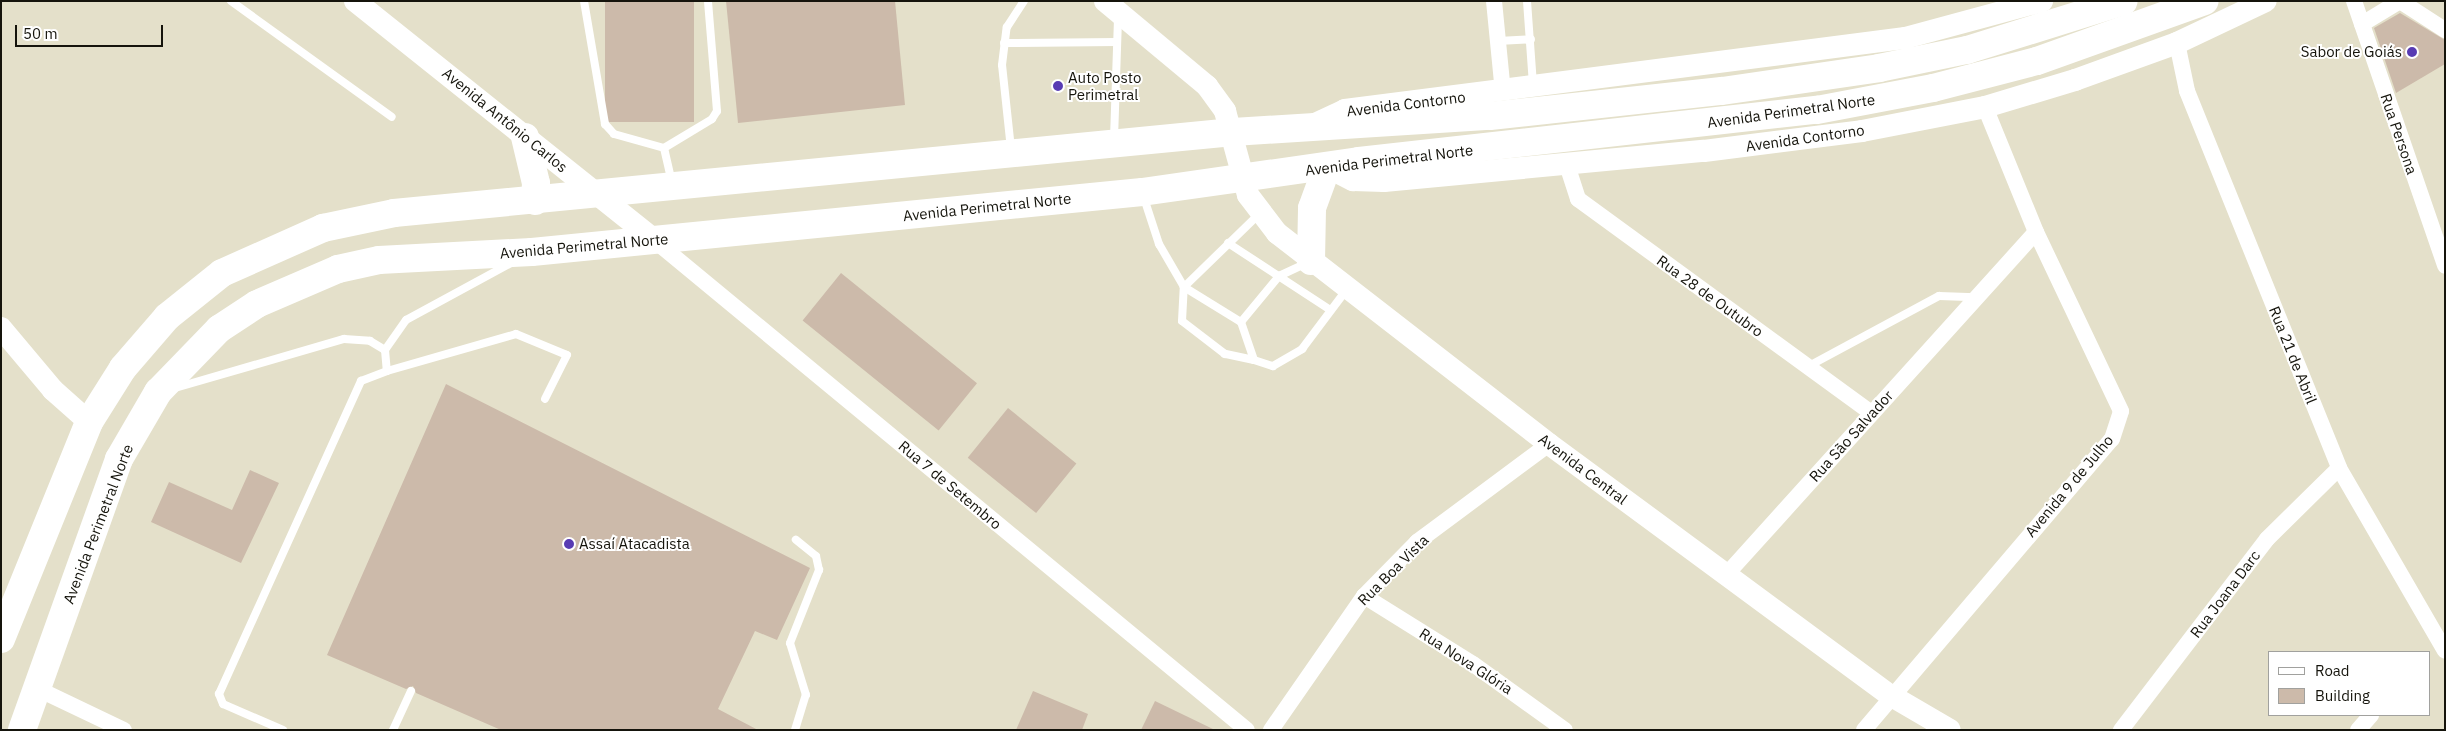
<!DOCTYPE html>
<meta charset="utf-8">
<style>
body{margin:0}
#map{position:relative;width:2446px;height:731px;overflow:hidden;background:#e4e0ca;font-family:"IBM Plex Sans",sans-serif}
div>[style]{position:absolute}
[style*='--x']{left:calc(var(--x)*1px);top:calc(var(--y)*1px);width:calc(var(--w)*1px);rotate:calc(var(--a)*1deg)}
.building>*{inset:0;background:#ccbaaa;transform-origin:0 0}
.lane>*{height:8px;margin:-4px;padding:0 4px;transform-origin:4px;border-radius:4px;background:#fff}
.street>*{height:16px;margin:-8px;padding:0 8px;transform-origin:8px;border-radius:8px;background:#fff}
.secondary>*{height:22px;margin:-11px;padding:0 11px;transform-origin:11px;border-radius:11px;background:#fff}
.highway>*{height:28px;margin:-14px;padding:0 14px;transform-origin:14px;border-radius:14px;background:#fff}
.dots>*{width:14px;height:14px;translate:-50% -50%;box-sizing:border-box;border:2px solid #fff;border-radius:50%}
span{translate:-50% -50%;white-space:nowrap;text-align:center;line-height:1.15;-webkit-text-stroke:4px #fff;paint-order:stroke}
.poi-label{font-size:15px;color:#15140c}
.right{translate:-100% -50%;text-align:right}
.left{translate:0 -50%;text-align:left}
.street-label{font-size:15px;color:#15140c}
.frame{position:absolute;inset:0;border:2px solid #15140c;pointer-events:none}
.legend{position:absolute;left:2268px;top:651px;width:162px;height:65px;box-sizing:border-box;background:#fff;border:1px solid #a1a19e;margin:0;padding:6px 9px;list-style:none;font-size:15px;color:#15140c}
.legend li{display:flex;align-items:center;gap:10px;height:25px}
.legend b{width:25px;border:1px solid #a1a19e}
.scale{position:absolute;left:15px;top:25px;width:148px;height:22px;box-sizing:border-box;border:2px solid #15140c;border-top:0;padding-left:6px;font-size:15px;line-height:18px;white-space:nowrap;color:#15140c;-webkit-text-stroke:4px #fff;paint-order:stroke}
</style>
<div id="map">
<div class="building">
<div style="left:605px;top:1px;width:89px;height:121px"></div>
<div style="clip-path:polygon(726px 1px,895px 1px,905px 105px,738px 123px)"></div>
<div style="clip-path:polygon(2400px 13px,2445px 40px,2445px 64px,2396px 93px,2374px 28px)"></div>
<div style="left:841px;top:273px;width:175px;height:61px;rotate:39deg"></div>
<div style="clip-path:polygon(446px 384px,810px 568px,777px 640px,755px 631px,718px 709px,758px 730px,501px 730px,416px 693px,413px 686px,406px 689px,327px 655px)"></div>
<div style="left:1008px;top:408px;width:88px;height:64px;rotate:39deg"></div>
<div style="clip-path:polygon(250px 470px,279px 483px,241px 563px,151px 522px,169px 482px,232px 510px)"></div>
<div style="clip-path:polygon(1033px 691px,1088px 714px,1082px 730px,1016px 730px)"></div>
<div style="clip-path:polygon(1155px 701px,1215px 730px,1141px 730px)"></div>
</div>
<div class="lane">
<div style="--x:231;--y:1;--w:198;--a:35.8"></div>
<div style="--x:584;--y:1;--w:125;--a:80.3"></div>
<div style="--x:605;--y:124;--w:13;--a:48"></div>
<div style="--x:614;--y:134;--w:52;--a:15.6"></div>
<div style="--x:664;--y:148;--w:56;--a:-31.1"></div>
<div style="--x:712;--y:119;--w:9;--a:-58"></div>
<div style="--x:717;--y:111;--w:110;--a:-94.7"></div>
<div style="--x:1527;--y:1;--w:83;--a:85.9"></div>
<div style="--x:1498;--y:41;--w:33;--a:-3"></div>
<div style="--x:1004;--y:43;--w:113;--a:-0.5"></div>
<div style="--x:1114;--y:139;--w:121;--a:-88.1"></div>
<div style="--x:664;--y:148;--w:35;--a:77"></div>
<div style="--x:1011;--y:149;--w:84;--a:-96.1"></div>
<div style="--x:1002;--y:65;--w:38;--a:-83"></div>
<div style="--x:1007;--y:27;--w:31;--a:-57"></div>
<div style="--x:1143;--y:195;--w:52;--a:71.9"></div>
<div style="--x:1159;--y:244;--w:50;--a:59.8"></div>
<div style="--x:1184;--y:287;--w:67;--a:31.6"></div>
<div style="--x:1241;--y:322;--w:40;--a:71.1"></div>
<div style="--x:1254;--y:360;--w:20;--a:18"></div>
<div style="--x:1273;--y:366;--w:34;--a:-30"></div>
<div style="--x:1302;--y:349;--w:75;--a:-53.1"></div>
<div style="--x:1228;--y:243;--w:121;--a:33.2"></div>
<div style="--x:511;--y:263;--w:119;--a:151.5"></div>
<div style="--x:406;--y:320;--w:37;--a:125"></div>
<div style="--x:385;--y:350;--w:21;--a:85"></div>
<div style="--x:387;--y:371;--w:134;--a:-16"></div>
<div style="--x:516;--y:334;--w:55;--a:22.4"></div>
<div style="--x:567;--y:355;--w:49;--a:116.6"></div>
<div style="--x:1241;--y:322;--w:60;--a:-50.4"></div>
<div style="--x:1279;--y:276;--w:31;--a:-25"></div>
<div style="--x:1254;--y:360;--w:30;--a:-168"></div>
<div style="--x:1225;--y:354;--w:54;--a:-142.5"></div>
<div style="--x:1182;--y:321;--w:34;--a:-87"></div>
<div style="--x:1184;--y:287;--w:105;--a:-44.2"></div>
<div style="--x:1807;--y:367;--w:150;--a:-28.3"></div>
<div style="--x:1939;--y:296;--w:36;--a:2"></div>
<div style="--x:175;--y:388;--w:176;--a:-16.2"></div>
<div style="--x:344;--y:339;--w:26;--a:4"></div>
<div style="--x:370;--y:341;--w:17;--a:31"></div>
<div style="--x:283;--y:730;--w:65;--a:-156.6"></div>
<div style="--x:223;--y:704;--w:11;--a:-112"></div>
<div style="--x:219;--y:694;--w:344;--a:-65.6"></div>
<div style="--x:361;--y:381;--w:28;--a:-21"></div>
<div style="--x:393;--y:730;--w:43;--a:-65.2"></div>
<div style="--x:795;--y:730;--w:37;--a:-73"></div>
<div style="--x:806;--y:695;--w:54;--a:-107.1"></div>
<div style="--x:790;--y:643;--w:79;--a:-68.3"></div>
<div style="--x:819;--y:570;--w:14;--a:-102"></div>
<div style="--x:816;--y:556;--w:26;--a:-141"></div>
</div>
<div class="street">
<div style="--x:1494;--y:1;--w:91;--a:84.4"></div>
<div style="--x:2354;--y:1;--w:280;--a:71"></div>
<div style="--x:2400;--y:1;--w:54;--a:32.8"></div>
<div style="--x:2362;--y:24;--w:44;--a:-31.2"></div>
<div style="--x:2177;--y:43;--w:49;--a:78.2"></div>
<div style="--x:2187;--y:91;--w:406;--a:68"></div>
<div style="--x:2339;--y:468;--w:211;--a:59.9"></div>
<div style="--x:1567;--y:165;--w:36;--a:72"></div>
<div style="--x:1578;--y:199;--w:363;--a:36.1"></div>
<div style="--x:654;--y:240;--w:769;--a:39.57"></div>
<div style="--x:1726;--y:575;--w:462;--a:-47.9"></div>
<div style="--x:1364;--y:596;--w:128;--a:32"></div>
<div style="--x:1473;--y:664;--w:113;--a:35.7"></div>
<div style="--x:38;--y:689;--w:95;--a:25.5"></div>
<div style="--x:1271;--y:730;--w:163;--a:-55.2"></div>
<div style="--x:1364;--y:596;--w:76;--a:-45.5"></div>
<div style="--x:1417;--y:542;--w:164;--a:-36.6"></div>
<div style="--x:1864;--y:730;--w:382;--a:-49.6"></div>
<div style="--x:2112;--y:439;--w:29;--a:-72"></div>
<div style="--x:2121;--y:411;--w:198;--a:-115.4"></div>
<div style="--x:2036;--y:232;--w:135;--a:-112.2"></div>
<div style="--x:2121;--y:730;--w:240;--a:-52.6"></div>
<div style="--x:2267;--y:539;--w:101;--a:-44.6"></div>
<div style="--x:2358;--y:730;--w:20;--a:-49"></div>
</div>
<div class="secondary">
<div style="--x:355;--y:1;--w:383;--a:38.6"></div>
<div style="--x:1105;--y:1;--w:133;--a:39.8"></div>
<div style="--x:1207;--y:86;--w:31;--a:54"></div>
<div style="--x:1225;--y:111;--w:87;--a:74.7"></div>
<div style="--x:1248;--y:195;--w:48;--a:52.7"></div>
<div style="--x:1277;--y:233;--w:344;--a:37.8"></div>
<div style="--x:1549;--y:444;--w:423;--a:36.4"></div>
<div style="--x:1890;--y:695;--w:69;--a:30.3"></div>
<div style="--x:1313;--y:125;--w:35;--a:-25"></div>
<div style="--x:1345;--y:110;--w:565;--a:-7.33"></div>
<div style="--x:1905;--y:38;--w:142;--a:-15.1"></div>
<div style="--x:1327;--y:167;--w:29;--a:27"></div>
<div style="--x:1353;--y:180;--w:31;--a:2"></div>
<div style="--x:1384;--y:181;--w:321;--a:-5.4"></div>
<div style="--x:1704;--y:151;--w:159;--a:-7.2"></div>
<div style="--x:1862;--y:131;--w:125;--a:-11"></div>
<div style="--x:1985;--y:107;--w:94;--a:-16.7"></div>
<div style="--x:2075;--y:80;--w:109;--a:-19.9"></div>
<div style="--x:2177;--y:43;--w:98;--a:-25.3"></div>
<div style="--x:1;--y:328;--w:81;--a:50"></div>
<div style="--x:53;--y:390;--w:48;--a:41.6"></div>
</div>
<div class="highway">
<div style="--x:525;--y:137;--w:47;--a:76.6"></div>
<div style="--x:536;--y:183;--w:18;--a:93"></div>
<div style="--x:1311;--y:261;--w:53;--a:-88.9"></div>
<div style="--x:1312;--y:208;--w:44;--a:-69.9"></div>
<div style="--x:1;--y:639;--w:234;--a:-67.9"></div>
<div style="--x:89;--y:422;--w:64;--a:-57.8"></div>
<div style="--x:123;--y:368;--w:67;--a:-49.2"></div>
<div style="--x:167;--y:317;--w:70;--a:-38.7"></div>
<div style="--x:222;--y:273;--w:111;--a:-24"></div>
<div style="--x:323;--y:228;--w:73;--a:-11.9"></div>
<div style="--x:394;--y:213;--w:843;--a:-5.51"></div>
<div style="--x:1233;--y:132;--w:257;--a:-3.6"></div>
<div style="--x:1490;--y:116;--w:233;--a:-6.2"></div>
<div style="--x:1722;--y:91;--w:159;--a:-8.3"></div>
<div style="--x:1879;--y:68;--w:90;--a:-11.6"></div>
<div style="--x:1967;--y:50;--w:164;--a:-17.3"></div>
<div style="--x:22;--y:730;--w:288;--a:-70.3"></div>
<div style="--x:119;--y:459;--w:78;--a:-59.8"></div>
<div style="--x:158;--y:392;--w:88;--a:-45.9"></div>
<div style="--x:219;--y:329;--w:45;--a:-33.3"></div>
<div style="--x:257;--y:304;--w:88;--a:-23.4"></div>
<div style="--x:338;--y:269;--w:42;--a:-12.4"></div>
<div style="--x:379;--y:260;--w:153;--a:-3"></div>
<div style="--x:532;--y:252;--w:613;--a:-5.62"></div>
<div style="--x:1142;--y:192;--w:219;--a:-8.1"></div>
<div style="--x:1359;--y:161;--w:461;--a:-6.4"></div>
<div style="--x:1817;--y:110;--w:118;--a:-10.7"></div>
<div style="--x:1933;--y:88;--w:107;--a:-14.6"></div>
<div style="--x:2037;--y:61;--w:178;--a:-19.7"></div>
</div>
<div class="dots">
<div style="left:2412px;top:52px;background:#583bb3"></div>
<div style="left:1058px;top:86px;background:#583bb3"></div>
<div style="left:569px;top:544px;background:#583bb3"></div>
</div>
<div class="poi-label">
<span class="right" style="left:2402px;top:52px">Sabor de Goiás</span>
<span class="left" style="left:1068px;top:86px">Auto Posto<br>Perimetral</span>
<span class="left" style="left:579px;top:544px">Assaí Atacadista</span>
</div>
<div class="street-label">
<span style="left:1406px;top:104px;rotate:-7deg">Avenida Contorno</span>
<span style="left:1791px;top:111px;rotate:-8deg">Avenida Perimetral Norte</span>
<span style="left:505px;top:120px;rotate:39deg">Avenida Antônio Carlos</span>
<span style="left:2399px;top:134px;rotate:71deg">Rua Persona</span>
<span style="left:1805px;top:138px;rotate:-8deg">Avenida Contorno</span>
<span style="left:1389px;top:160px;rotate:-7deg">Avenida Perimetral Norte</span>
<span style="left:987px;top:207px;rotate:-6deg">Avenida Perimetral Norte</span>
<span style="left:584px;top:246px;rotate:-5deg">Avenida Perimetral Norte</span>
<span style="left:1710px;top:296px;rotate:36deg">Rua 28 de Outubro</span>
<span style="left:2293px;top:355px;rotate:68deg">Rua 21 de Abril</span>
<span style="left:1851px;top:436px;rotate:-48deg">Rua São Salvador</span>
<span style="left:1583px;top:469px;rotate:37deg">Avenida Central</span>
<span style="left:950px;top:485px;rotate:40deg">Rua 7 de Setembro</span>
<span style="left:2069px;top:486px;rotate:-50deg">Avenida 9 de Julho</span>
<span style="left:98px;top:524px;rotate:-69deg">Avenida Perimetral Norte</span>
<span style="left:1393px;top:570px;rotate:-45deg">Rua Boa Vista</span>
<span style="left:2225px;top:594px;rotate:-53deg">Rua Joana Darc</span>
<span style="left:1466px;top:661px;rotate:33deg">Rua Nova Glória</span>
</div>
<div class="frame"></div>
<ul class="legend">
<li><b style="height:6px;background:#fff"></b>Road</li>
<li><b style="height:14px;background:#ccbaaa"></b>Building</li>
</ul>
<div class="scale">50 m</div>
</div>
